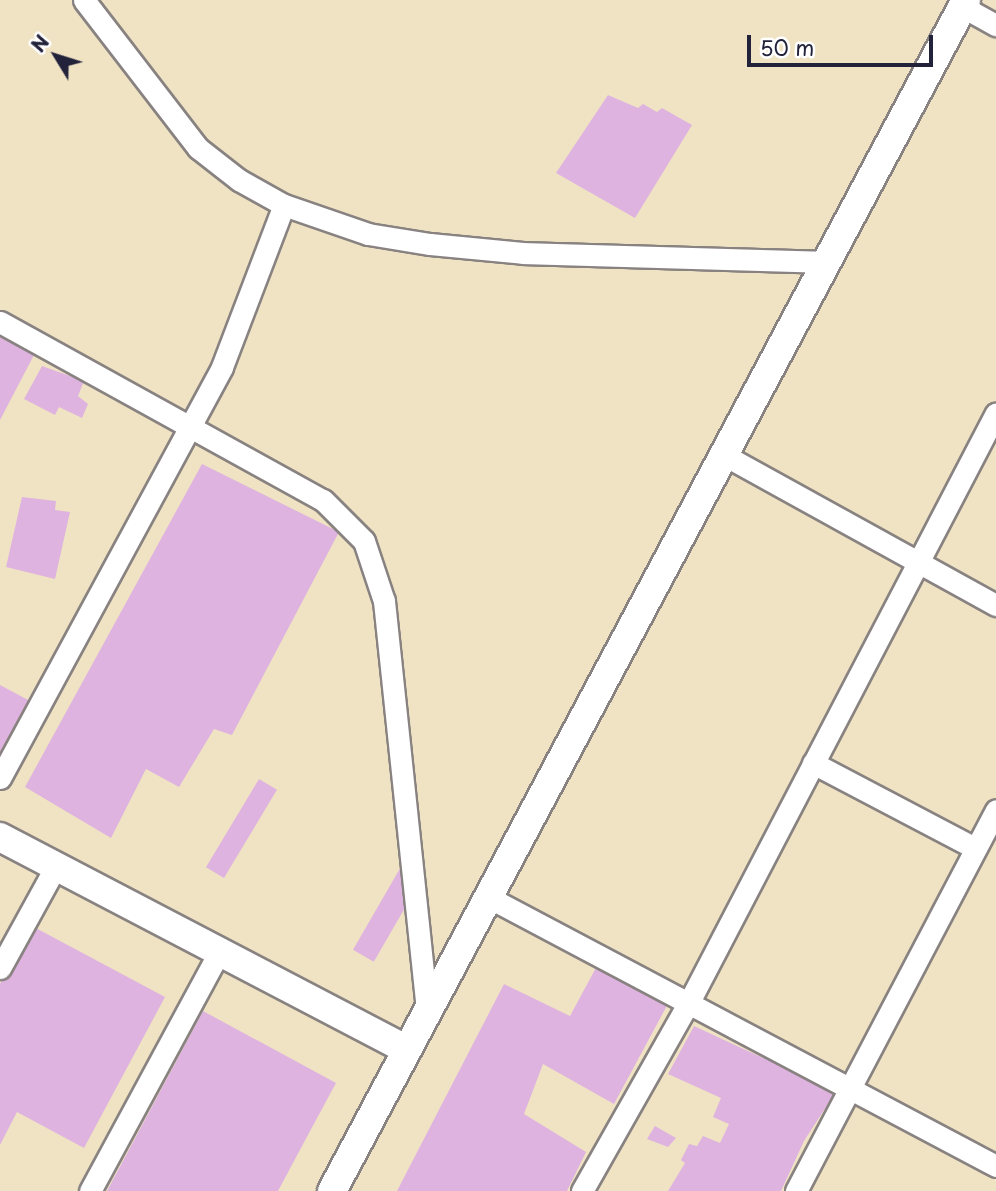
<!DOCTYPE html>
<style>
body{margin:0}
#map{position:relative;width:996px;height:1191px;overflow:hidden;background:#efe3c4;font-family:"Playpen Sans",sans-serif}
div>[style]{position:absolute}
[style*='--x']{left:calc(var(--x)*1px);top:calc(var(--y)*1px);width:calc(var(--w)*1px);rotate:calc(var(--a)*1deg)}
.building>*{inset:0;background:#dfb3df;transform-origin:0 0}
.roads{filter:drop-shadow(2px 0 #888280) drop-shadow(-2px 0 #888280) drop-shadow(0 2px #888280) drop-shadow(0 -2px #888280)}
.street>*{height:21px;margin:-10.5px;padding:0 10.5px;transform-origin:10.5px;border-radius:10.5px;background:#fff}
.secondary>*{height:28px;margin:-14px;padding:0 14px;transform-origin:14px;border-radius:14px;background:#fff}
span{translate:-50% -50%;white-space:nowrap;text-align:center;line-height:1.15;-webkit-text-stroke:7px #fff;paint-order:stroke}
.north{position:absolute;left:21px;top:21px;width:70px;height:70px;-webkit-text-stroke:5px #fff;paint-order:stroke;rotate:308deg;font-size:19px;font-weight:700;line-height:28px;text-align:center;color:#22223b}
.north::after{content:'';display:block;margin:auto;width:24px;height:32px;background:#22223b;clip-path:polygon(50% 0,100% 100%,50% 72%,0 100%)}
.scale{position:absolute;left:747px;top:35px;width:186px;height:32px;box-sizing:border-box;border:4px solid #22223b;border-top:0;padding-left:9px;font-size:21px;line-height:24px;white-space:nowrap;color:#22223b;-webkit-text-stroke:5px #fff;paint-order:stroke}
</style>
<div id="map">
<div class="building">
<div style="clip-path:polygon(608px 95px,638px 108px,643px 104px,657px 112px,662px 108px,692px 125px,635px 218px,556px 173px)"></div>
<div style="clip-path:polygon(0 336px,34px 355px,0 420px)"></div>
<div style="clip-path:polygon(42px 366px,84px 381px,78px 396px,88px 404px,82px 418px,59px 407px,55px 415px,24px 399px)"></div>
<div style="clip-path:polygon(202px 464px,339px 532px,232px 735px,214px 729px,179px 787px,146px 769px,111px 838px,25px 787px)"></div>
<div style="clip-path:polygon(22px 497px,56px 501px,55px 510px,70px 512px,55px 579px,6px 567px)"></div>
<div style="clip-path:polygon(0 685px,30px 701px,0 752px)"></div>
<div style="left:259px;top:779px;width:21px;height:103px;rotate:31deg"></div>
<div style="left:402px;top:865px;width:24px;height:98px;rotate:30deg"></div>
<div style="clip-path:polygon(32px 926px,165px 997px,84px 1148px,17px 1112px,0 1145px,0 984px)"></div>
<div style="clip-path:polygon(598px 964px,670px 1000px,614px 1104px,543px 1064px,524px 1114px,586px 1152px,567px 1191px,397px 1191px,504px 984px,570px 1016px)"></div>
<div style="clip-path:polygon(203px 1011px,336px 1083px,309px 1133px,278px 1191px,107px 1191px)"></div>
<div style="clip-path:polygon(694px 1026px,763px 1058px,769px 1046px,839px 1087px,804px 1141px,781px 1191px,668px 1191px,685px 1163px,681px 1160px,689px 1144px,697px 1146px,703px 1136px,720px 1143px,729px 1124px,713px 1117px,721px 1098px,668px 1074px)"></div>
<div style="clip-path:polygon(655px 1126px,676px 1138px,668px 1147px,647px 1139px)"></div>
</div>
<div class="roads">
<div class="street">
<div style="--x:84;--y:0;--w:187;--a:52.4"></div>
<div style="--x:198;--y:148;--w:52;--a:38"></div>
<div style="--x:239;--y:180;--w:51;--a:29.1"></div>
<div style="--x:284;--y:205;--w:89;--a:19"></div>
<div style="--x:368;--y:234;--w:63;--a:9.2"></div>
<div style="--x:430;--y:244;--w:93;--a:5.5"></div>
<div style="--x:523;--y:253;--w:304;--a:1.7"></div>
<div style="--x:963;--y:7;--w:38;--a:29"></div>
<div style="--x:0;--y:322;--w:369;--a:28.9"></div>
<div style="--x:323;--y:500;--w:58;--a:45"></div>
<div style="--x:364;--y:541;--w:63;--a:71.6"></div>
<div style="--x:384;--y:601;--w:413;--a:84"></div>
<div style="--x:724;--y:455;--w:311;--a:28.9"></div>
<div style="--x:813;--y:763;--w:183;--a:27.7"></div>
<div style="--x:0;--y:778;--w:467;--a:-61.6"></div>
<div style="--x:222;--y:367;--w:173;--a:-69.1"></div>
<div style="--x:488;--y:897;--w:575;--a:27.9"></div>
<div style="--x:0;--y:968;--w:116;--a:-61.2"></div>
<div style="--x:90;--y:1191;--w:272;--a:-61.6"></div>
<div style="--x:582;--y:1191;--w:215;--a:-60.5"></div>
<div style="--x:688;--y:1004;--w:666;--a:-62.47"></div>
<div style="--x:796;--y:1191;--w:430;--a:-62.3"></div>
</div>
<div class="secondary">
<div style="--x:0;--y:837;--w:459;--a:27.6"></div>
<div style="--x:332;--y:1191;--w:1349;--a:-61.97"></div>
</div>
</div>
<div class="north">N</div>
<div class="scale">50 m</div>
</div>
